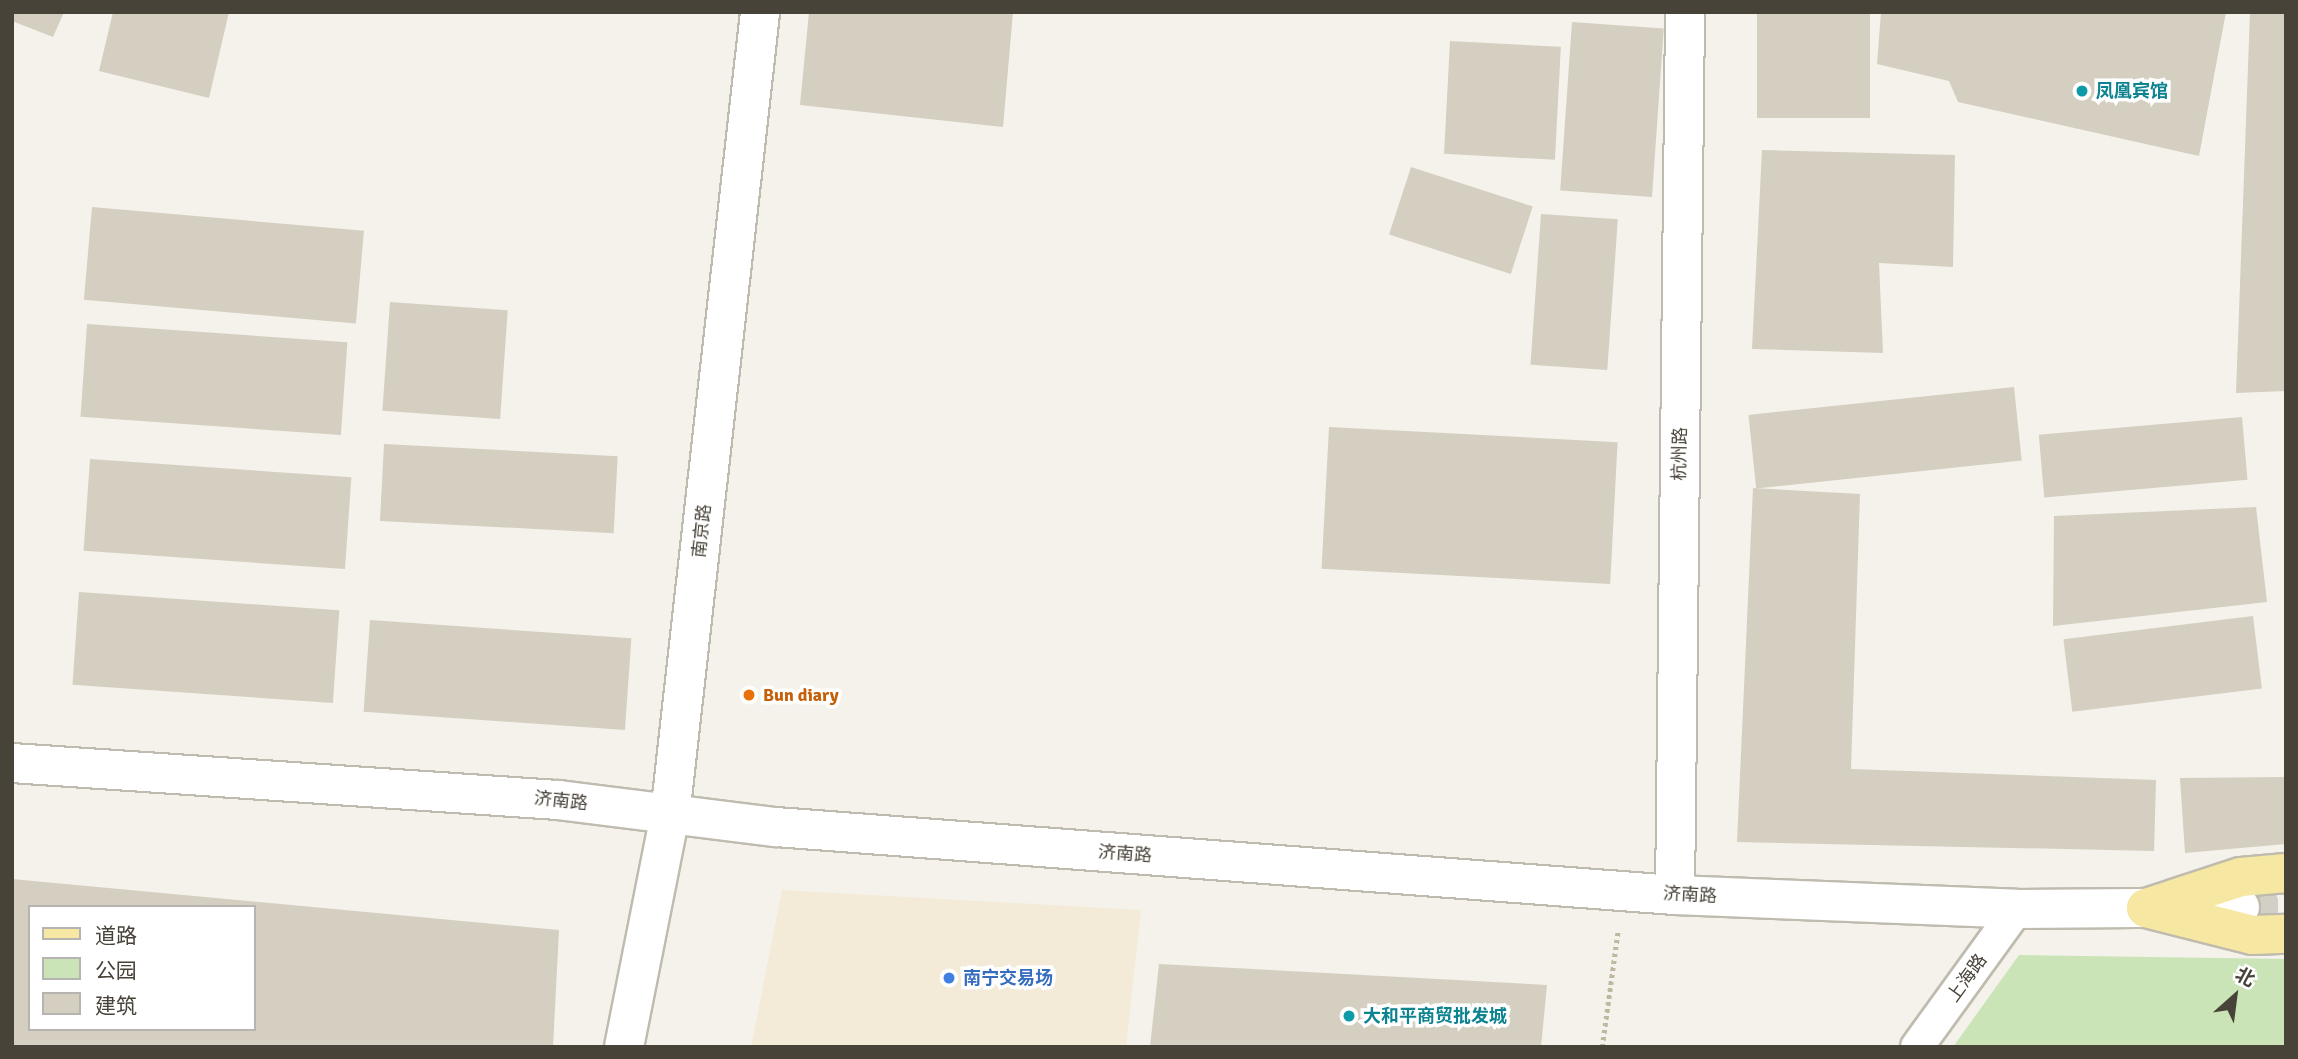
<!DOCTYPE html>
<meta charset="utf-8">
<style>
body{margin:0}
#map{position:relative;width:2298px;height:1059px;overflow:hidden;background:#f4f2eb;font-family:Signika,"Noto Sans SC",sans-serif}
div>[style]{position:absolute}
[style*='--x']{left:calc(var(--x)*1px);top:calc(var(--y)*1px);width:calc(var(--w)*1px);rotate:calc(var(--a)*1deg)}
.commercial>*{inset:0;background:#f3ebd8}
.green>*{inset:0;background:#cbe4b7}
.building>*{inset:0;background:#d5cfc1;transform-origin:0 0}
.tertiary-tunnel>*{height:38px;margin-top:-19px;transform-origin:0;background:repeating-linear-gradient(90deg,#d2cfc7 0 38px,transparent 0 57px)}
.path>*{height:4.5px;margin-top:-2.25px;transform-origin:0;background:repeating-linear-gradient(90deg,#bfb8a0 0 3.5px,transparent 0 7px)}
.roads{filter:drop-shadow(2px 0 #bfbbae) drop-shadow(-2px 0 #bfbbae) drop-shadow(0 2px #bfbbae) drop-shadow(0 -2px #bfbbae)}
.minor>*{height:32px;margin:-16px;padding:0 16px;transform-origin:16px;border-radius:16px;background:#fff}
.tertiary>*{height:38px;margin:-19px;padding:0 19px;transform-origin:19px;border-radius:19px;background:#fff}
.primary>*{height:38px;margin:-19px;padding:0 19px;transform-origin:19px;border-radius:19px;background:#f6e7a2}
.dots>*{width:19px;height:19px;translate:-50% -50%;box-sizing:border-box;border:4px solid #fff;border-radius:50%}
span{translate:-50% -50%;white-space:nowrap;text-align:center;line-height:1.15;-webkit-text-stroke:7px #fff;paint-order:stroke}
.culture-label{font-size:18px;color:#0d838f;font-weight:700}
.left{translate:0 -50%;text-align:left}
.street-label{font-size:18px;color:#484339}
.food-label{font-size:18px;color:#c56008;font-weight:700}
.shop-label{font-size:18px;color:#366cbe;font-weight:700}
.frame{position:absolute;inset:0;border:14px solid #484339;pointer-events:none}
.legend{position:absolute;left:28px;top:905px;width:228px;height:126px;box-sizing:border-box;background:#fff;border:2px solid #b6b4b0;margin:0;padding:9px 12px;list-style:none;font-size:21px;color:#484339}
.legend li{display:flex;align-items:center;gap:14px;height:35px}
.legend b{width:35px;border:2px solid #b6b4b0}
.north{position:absolute;left:2200px;top:961px;width:70px;height:70px;-webkit-text-stroke:5px #fff;paint-order:stroke;rotate:28deg;font-size:19px;font-weight:700;line-height:28px;text-align:center;color:#484339}
.north::after{content:'';display:block;margin:auto;width:24px;height:32px;background:#484339;clip-path:polygon(50% 0,100% 100%,50% 72%,0 100%)}
</style>
<div id="map">
<div class="commercial">
<div style="clip-path:polygon(782px 890px,1141px 910px,1126px 1047px,751px 1047px)"></div>
</div>
<div class="green">
<div style="clip-path:polygon(2019px 955px,2286px 959px,2286px 1047px,1953px 1047px)"></div>
</div>
<div class="building">
<div style="clip-path:polygon(12px 12px,64px 12px,53px 37px,12px 21px)"></div>
<div style="clip-path:polygon(113px 12px,229px 12px,209px 98px,99px 71px)"></div>
<div style="clip-path:polygon(809px 12px,1013px 12px,1003px 127px,800px 105px)"></div>
<div style="left:1757px;top:12px;width:113px;height:106px"></div>
<div style="clip-path:polygon(1881px 12px,2226px 12px,2199px 156px,1958px 102px,1949px 81px,1877px 64px)"></div>
<div style="clip-path:polygon(2250px 12px,2286px 12px,2286px 391px,2236px 393px)"></div>
<div style="left:1572px;top:22px;width:92px;height:169px;rotate:4deg"></div>
<div style="left:1450px;top:41px;width:111px;height:113px;rotate:3deg"></div>
<div style="clip-path:polygon(1762px 150px,1955px 155px,1953px 267px,1879px 263px,1883px 353px,1752px 349px)"></div>
<div style="left:1411px;top:167px;width:128px;height:71px;rotate:18deg"></div>
<div style="left:92px;top:207px;width:273px;height:93px;rotate:5deg"></div>
<div style="left:1541px;top:214px;width:77px;height:151px;rotate:4deg"></div>
<div style="left:390px;top:302px;width:118px;height:109px;rotate:4deg"></div>
<div style="left:87px;top:324px;width:261px;height:93px;rotate:4deg"></div>
<div style="left:2014px;top:387px;width:74px;height:267px;rotate:84deg"></div>
<div style="left:2242px;top:417px;width:63px;height:204px;rotate:85deg"></div>
<div style="left:1329px;top:427px;width:289px;height:142px;rotate:3deg"></div>
<div style="left:384px;top:444px;width:234px;height:77px;rotate:3deg"></div>
<div style="left:90px;top:459px;width:262px;height:92px;rotate:4deg"></div>
<div style="clip-path:polygon(1753px 488px,1860px 494px,1851px 769px,2156px 780px,2154px 851px,1737px 842px)"></div>
<div style="clip-path:polygon(2256px 507px,2267px 602px,2053px 626px,2054px 516px)"></div>
<div style="left:79px;top:592px;width:261px;height:93px;rotate:4deg"></div>
<div style="left:2253px;top:616px;width:73px;height:191px;rotate:83deg"></div>
<div style="left:370px;top:620px;width:262px;height:92px;rotate:4deg"></div>
<div style="clip-path:polygon(2286px 777px,2286px 844px,2185px 853px,2180px 778px)"></div>
<div style="clip-path:polygon(evenodd,12px 879px,559px 930px,553px 1047px,12px 1047px,12px 879px,30px 907px,254px 907px,254px 1029px,30px 1029px,30px 907px)"></div>
<div style="clip-path:polygon(1159px 964px,1547px 985px,1541px 1047px,1150px 1047px)"></div>
</div>
<div class="tertiary-tunnel">
<div style="--x:2240;--y:907;--w:46;--a:-3.7"></div>
</div>
<div class="path">
<div style="--x:1602;--y:1047;--w:118;--a:-82.2"></div>
</div>
<div class="roads">
<div class="minor">
<div style="--x:1917;--y:1047;--w:170;--a:-54.1"></div>
</div>
<div class="tertiary">
<div style="--x:12;--y:763;--w:547;--a:3.88"></div>
<div style="--x:558;--y:800;--w:220;--a:7.1"></div>
<div style="--x:776;--y:827;--w:902;--a:4.33"></div>
<div style="--x:1675;--y:895;--w:342;--a:2.3"></div>
<div style="--x:2017;--y:909;--w:223;--a:-0.5"></div>
<div style="--x:1675;--y:895;--w:883;--a:-89.35"></div>
<div style="--x:624;--y:1047;--w:237;--a:-78.8"></div>
<div style="--x:670;--y:815;--w:808;--a:-83.6"></div>
</div>
<div class="primary">
<div style="--x:2146;--y:908;--w:100;--a:-18.1"></div>
<div style="--x:2241;--y:877;--w:45;--a:-5.1"></div>
<div style="--x:2146;--y:908;--w:110;--a:14.2"></div>
<div style="--x:2253;--y:935;--w:33;--a:-2"></div>
</div>
</div>
<div class="dots">
<div style="left:2082px;top:91px;background:#0f9aa8"></div>
<div style="left:749px;top:695px;background:#e8710a"></div>
<div style="left:949px;top:978px;background:#3f7fe0"></div>
<div style="left:1349px;top:1016px;background:#0f9aa8"></div>
</div>
<div class="culture-label">
<span class="left" style="left:2096px;top:91px">凤凰宾馆</span>
<span class="left" style="left:1363px;top:1016px">大和平商贸批发城</span>
</div>
<div class="street-label">
<span style="left:1680px;top:454px;rotate:-89deg">杭州路</span>
<span style="left:702px;top:531px;rotate:-84deg">南京路</span>
<span style="left:561px;top:801px;rotate:6deg">济南路</span>
<span style="left:1125px;top:854px;rotate:4deg">济南路</span>
<span style="left:1690px;top:895px;rotate:3deg">济南路</span>
<span style="left:1967px;top:978px;rotate:-54deg">上海路</span>
</div>
<div class="food-label">
<span class="left" style="left:763px;top:695px">Bun diary</span>
</div>
<div class="shop-label">
<span class="left" style="left:963px;top:978px">南宁交易场</span>
</div>
<div class="frame"></div>
<ul class="legend">
<li><b style="height:9px;background:#f6e7a2"></b>道路</li>
<li><b style="height:19px;background:#cbe4b7"></b>公园</li>
<li><b style="height:19px;background:#d5cfc1"></b>建筑</li>
</ul>
<div class="north">北</div>
</div>
